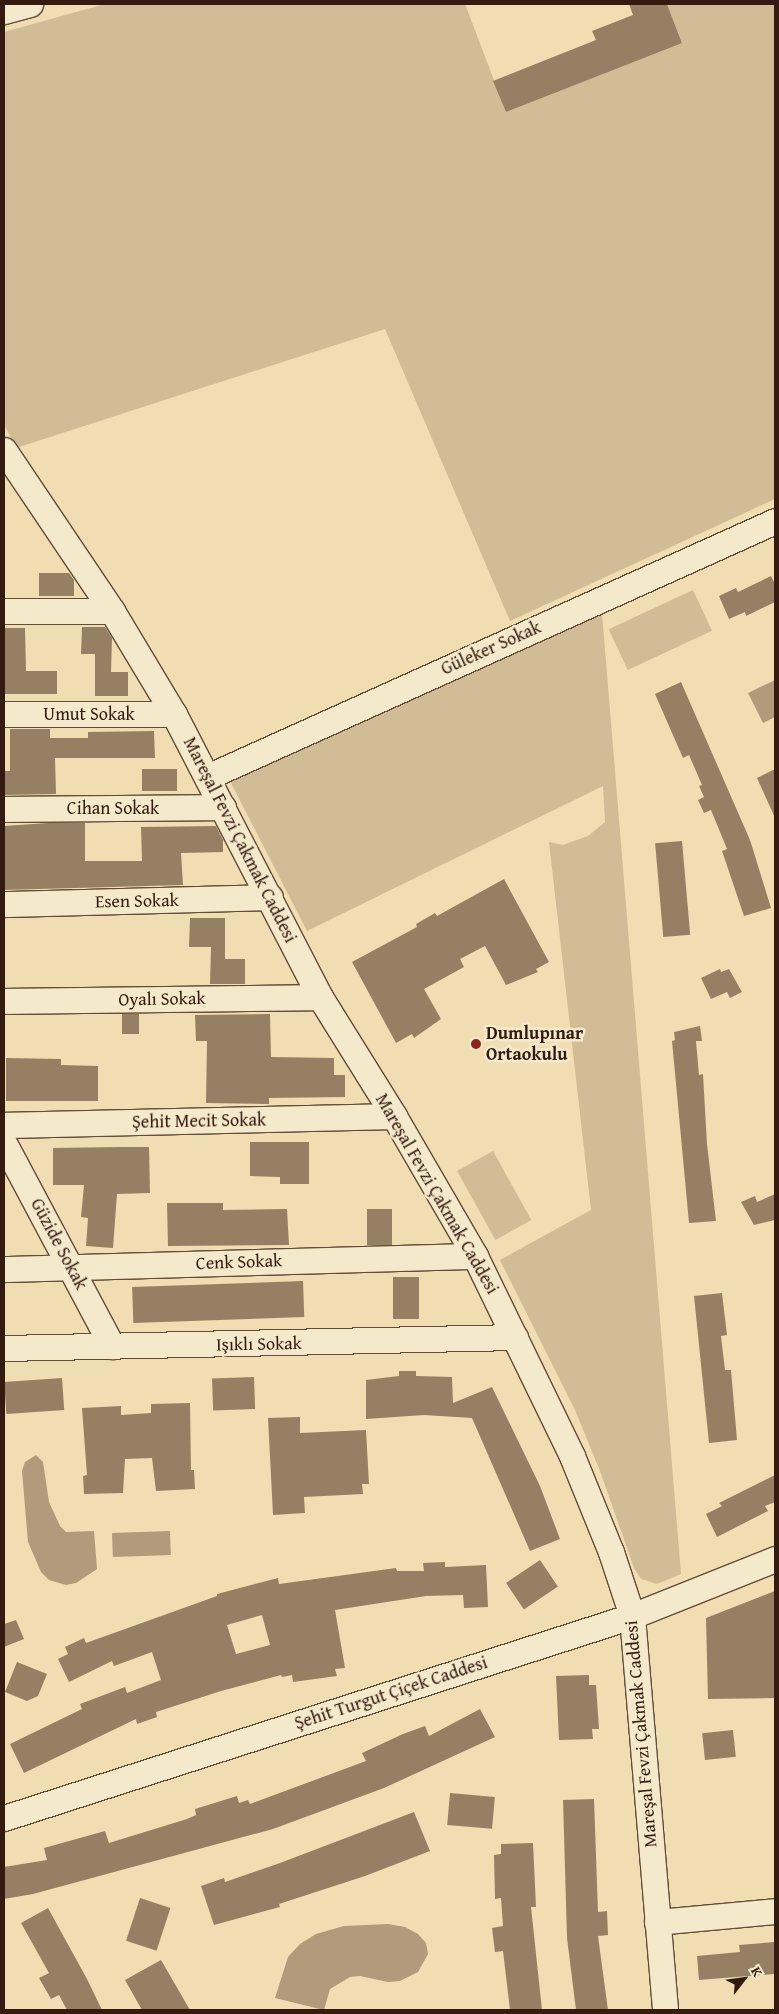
<!DOCTYPE html>
<meta charset="utf-8">
<style>
body{margin:0}
#map{position:relative;width:779px;height:2014px;overflow:hidden;background:#f0ddb1;font-family:"Gentium Book Plus",serif}
div>[style]{position:absolute}
[style*='--x']{left:calc(var(--x)*1px);top:calc(var(--y)*1px);width:calc(var(--w)*1px);rotate:calc(var(--a)*1deg)}
.green>*{inset:0;background:#d0bc95;transform-origin:0 0}
.water>*{inset:0;background:#b09b7a;transform-origin:0 0}
.building>*{inset:0;background:#968063;transform-origin:0 0}
.roads{filter:drop-shadow(1px 0 #634c38) drop-shadow(-1px 0 #634c38) drop-shadow(0 1px #634c38) drop-shadow(0 -1px #634c38)}
.minor>*{height:25px;margin:-12.5px;padding:0 12.5px;transform-origin:12.5px;border-radius:12.5px;background:#f5e9cc}
.dots>*{width:14px;height:14px;translate:-50% -50%;box-sizing:border-box;border:2px solid #f5e9cc;border-radius:50%}
span{translate:-50% -50%;white-space:nowrap;text-align:center;line-height:1.15;-webkit-text-stroke:5px #f5e9cc;paint-order:stroke}
.street-label{font-size:18px;color:#341b0f}
.poi-label{font-size:18px;color:#341b0f;font-weight:700}
.left{translate:0 -50%;text-align:left}
.frame{position:absolute;inset:0;border:5px solid #341b0f;pointer-events:none}
.north{position:absolute;left:719px;top:1954px;width:50px;height:50px;-webkit-text-stroke:4px #f5e9cc;paint-order:stroke;rotate:60deg;font-size:14px;font-weight:700;line-height:20px;text-align:center;color:#341b0f}
.north::after{content:'';display:block;margin:auto;width:18px;height:22px;background:#341b0f;clip-path:polygon(50% 0,100% 100%,50% 72%,0 100%)}
</style>
<div id="map">
<div class="green">
<div style="clip-path:polygon(105px 4px,465px 4px,506px 112px,682px 42px,667px 4px,775px 4px,775px 499px,510px 621px,385px 329px,16px 448px,4px 424px,4px 32px)"></div>
<div style="left:693px;top:590px;width:45px;height:93px;rotate:65deg"></div>
<div style="clip-path:polygon(602px 613px,681px 1574px,657px 1584px,641px 1579px,634px 1568px,600px 1471px,575px 1410px,500px 1260px,591px 1210px,549px 842px,563px 845px,588px 836px,605px 822px,603px 786px,307px 931px,230px 781px)"></div>
<div style="left:493px;top:1151px;width:79px;height:41px;rotate:61deg"></div>
</div>
<div class="water">
<div style="clip-path:polygon(775px 680px,775px 717px,763px 723px,748px 693px)"></div>
<div style="clip-path:polygon(36px 1455px,43px 1462px,49px 1502px,60px 1526px,66px 1532px,94px 1531px,97px 1569px,76px 1583px,66px 1585px,49px 1580px,41px 1572px,28px 1542px,22px 1471px,25px 1462px)"></div>
<div style="left:170px;top:1531px;width:24px;height:58px;rotate:88deg"></div>
<div style="clip-path:polygon(388px 1924px,405px 1927px,418px 1934px,426px 1943px,428px 1954px,418px 1972px,400px 1981px,388px 1982px,360px 1976px,350px 1977px,330px 1989px,324px 2010px,275px 1998px,288px 1957px,300px 1944px,316px 1934px,344px 1926px)"></div>
</div>
<div class="building">
<div style="clip-path:polygon(629px 4px,667px 4px,682px 43px,506px 112px,493px 81px,596px 40px,592px 31px,633px 15px)"></div>
<div style="clip-path:polygon(39px 573px,69px 573px,74px 580px,74px 596px,39px 596px)"></div>
<div style="clip-path:polygon(771px 576px,775px 584px,775px 602px,746px 616px,745px 612px,729px 619px,719px 596px,736px 588px,738px 592px)"></div>
<div style="clip-path:polygon(82px 627px,105px 627px,112px 638px,111px 672px,128px 672px,128px 696px,95px 696px,95px 654px,81px 654px)"></div>
<div style="clip-path:polygon(4px 628px,25px 628px,26px 671px,57px 671px,57px 694px,4px 694px)"></div>
<div style="clip-path:polygon(681px 682px,750px 840px,771px 908px,744px 916px,722px 851px,727px 849px,711px 810px,704px 813px,698px 800px,704px 797px,699px 786px,702px 785px,689px 755px,683px 758px,655px 694px)"></div>
<div style="clip-path:polygon(10px 729px,50px 729px,50px 738px,88px 738px,88px 732px,154px 731px,155px 758px,55px 758px,56px 794px,4px 795px,4px 771px,10px 771px)"></div>
<div style="left:177px;top:769px;width:22px;height:35px;rotate:90deg"></div>
<div style="clip-path:polygon(775px 769px,775px 818px,757px 778px)"></div>
<div style="clip-path:polygon(48px 823px,85px 823px,85px 861px,142px 861px,141px 827px,216px 826px,223px 840px,223px 852px,181px 853px,183px 885px,4px 890px,4px 826px)"></div>
<div style="left:682px;top:841px;width:94px;height:27px;rotate:85deg"></div>
<div style="clip-path:polygon(504px 879px,549px 962px,536px 969px,538px 972px,506px 985px,485px 946px,460px 959px,464px 967px,424px 989px,441px 1019px,414px 1038px,412px 1034px,396px 1043px,352px 962px,417px 927px,416px 924px,435px 913px,437px 916px)"></div>
<div style="clip-path:polygon(190px 918px,225px 918px,225px 959px,245px 959px,245px 984px,210px 984px,211px 947px,189px 947px)"></div>
<div style="clip-path:polygon(720px 969px,721px 972px,729px 969px,742px 992px,730px 998px,727px 992px,711px 999px,701px 978px)"></div>
<div style="left:122px;top:1014px;width:17px;height:20px"></div>
<div style="clip-path:polygon(270px 1014px,271px 1057px,334px 1058px,334px 1075px,345px 1075px,345px 1097px,269px 1098px,269px 1104px,206px 1103px,207px 1041px,196px 1041px,195px 1015px)"></div>
<div style="clip-path:polygon(700px 1026px,702px 1041px,696px 1041px,699px 1075px,703px 1074px,707px 1144px,716px 1221px,689px 1223px,672px 1041px,675px 1040px,674px 1032px)"></div>
<div style="clip-path:polygon(6px 1058px,61px 1059px,61px 1065px,98px 1066px,98px 1101px,6px 1101px)"></div>
<div style="clip-path:polygon(250px 1142px,309px 1142px,309px 1184px,280px 1184px,280px 1177px,250px 1176px)"></div>
<div style="clip-path:polygon(120px 1147px,149px 1147px,150px 1193px,117px 1194px,113px 1248px,86px 1246px,88px 1218px,81px 1217px,84px 1185px,53px 1185px,53px 1148px)"></div>
<div style="clip-path:polygon(775px 1194px,775px 1220px,754px 1225px,741px 1202px,755px 1196px,757px 1202px)"></div>
<div style="clip-path:polygon(167px 1203px,223px 1203px,223px 1210px,287px 1209px,289px 1245px,168px 1246px)"></div>
<div style="left:367px;top:1209px;width:25px;height:36px"></div>
<div style="left:393px;top:1277px;width:26px;height:42px"></div>
<div style="left:303px;top:1281px;width:36px;height:171px;rotate:88deg"></div>
<div style="clip-path:polygon(722px 1293px,727px 1335px,721px 1336px,725px 1370px,731px 1370px,737px 1440px,709px 1443px,694px 1296px)"></div>
<div style="clip-path:polygon(399px 1371px,416px 1371px,416px 1376px,452px 1377px,453px 1403px,492px 1387px,540px 1486px,560px 1539px,530px 1551px,472px 1418px,424px 1415px,366px 1419px,366px 1380px,399px 1376px)"></div>
<div style="left:254px;top:1377px;width:32px;height:42px;rotate:88deg"></div>
<div style="left:62px;top:1378px;width:32px;height:58px;rotate:86deg"></div>
<div style="clip-path:polygon(190px 1403px,191px 1470px,194px 1470px,195px 1489px,156px 1491px,152px 1458px,125px 1459px,123px 1493px,84px 1494px,83px 1476px,87px 1475px,82px 1408px,121px 1406px,121px 1415px,151px 1413px,151px 1404px)"></div>
<div style="clip-path:polygon(300px 1417px,300px 1433px,366px 1430px,369px 1484px,362px 1484px,363px 1494px,304px 1497px,305px 1513px,273px 1515px,268px 1418px)"></div>
<div style="clip-path:polygon(775px 1475px,775px 1502px,765px 1506px,768px 1511px,717px 1537px,706px 1514px,722px 1506px,719px 1503px)"></div>
<div style="left:540px;top:1560px;width:32px;height:41px;rotate:56deg"></div>
<div style="clip-path:polygon(evenodd,445px 1562px,445px 1567px,486px 1565px,488px 1607px,464px 1608px,463px 1595px,426px 1596px,335px 1610px,345px 1668px,335px 1669px,337px 1676px,293px 1682px,292px 1675px,282px 1677px,281px 1675px,221px 1691px,156px 1712px,157px 1717px,137px 1724px,136px 1719px,24px 1773px,10px 1744px,82px 1709px,80px 1704px,125px 1687px,127px 1693px,161px 1680px,152px 1652px,114px 1666px,112px 1661px,69px 1682px,58px 1659px,68px 1654px,65px 1647px,84px 1638px,86px 1643px,217px 1596px,217px 1594px,278px 1578px,279px 1584px,396px 1568px,397px 1571px,424px 1571px,423px 1563px,445px 1562px,262px 1615px,270px 1645px,236px 1654px,227px 1625px,262px 1615px)"></div>
<div style="clip-path:polygon(775px 1591px,775px 1698px,708px 1699px,706px 1618px)"></div>
<div style="clip-path:polygon(16px 1620px,24px 1639px,4px 1647px,4px 1624px)"></div>
<div style="clip-path:polygon(17px 1662px,47px 1674px,38px 1696px,27px 1701px,5px 1692px)"></div>
<div style="clip-path:polygon(589px 1675px,589px 1685px,596px 1685px,599px 1729px,592px 1729px,593px 1739px,559px 1740px,556px 1676px)"></div>
<div style="clip-path:polygon(480px 1709px,495px 1737px,384px 1788px,273px 1829px,33px 1894px,4px 1899px,4px 1867px,47px 1860px,44px 1848px,105px 1831px,109px 1843px,187px 1819px,196px 1815px,195px 1809px,237px 1796px,239px 1803px,248px 1800px,250px 1804px,366px 1761px,362px 1753px,403px 1734px,425px 1726px,429px 1736px)"></div>
<div style="left:733px;top:1730px;width:27px;height:31px;rotate:84deg"></div>
<div style="left:450px;top:1793px;width:45px;height:32px;rotate:5deg"></div>
<div style="clip-path:polygon(594px 1799px,598px 1912px,607px 1911px,608px 1935px,598px 1936px,608px 2010px,576px 2010px,567px 1938px,563px 1800px)"></div>
<div style="clip-path:polygon(414px 1812px,430px 1851px,365px 1876px,279px 1904px,280px 1907px,214px 1925px,201px 1886px,224px 1878px,225px 1882px,280px 1863px)"></div>
<div style="clip-path:polygon(533px 1843px,536px 1907px,531px 1907px,542px 2010px,510px 2010px,503px 1951px,495px 1952px,492px 1928px,503px 1926px,501px 1898px,495px 1899px,494px 1855px,501px 1854px,501px 1844px)"></div>
<div style="left:140px;top:1898px;width:32px;height:45px;rotate:18deg"></div>
<div style="clip-path:polygon(48px 1908px,87px 1979px,102px 2010px,67px 2010px,59px 1995px,51px 1999px,39px 1978px,49px 1973px,21px 1923px)"></div>
<div style="clip-path:polygon(775px 1942px,775px 1974px,699px 1980px,697px 1956px,740px 1952px,739px 1945px)"></div>
<div style="clip-path:polygon(161px 1960px,190px 2010px,142px 2010px,125px 1980px)"></div>
</div>
<div class="roads">
<div class="minor">
<div style="--x:4;--y:11;--w:27;--a:-15"></div>
<div style="--x:4;--y:450;--w:194;--a:56.1"></div>
<div style="--x:112;--y:611;--w:120;--a:59"></div>
<div style="--x:174;--y:714;--w:318;--a:62.7"></div>
<div style="--x:320;--y:997;--w:140;--a:58.1"></div>
<div style="--x:394;--y:1116;--w:162;--a:59.9"></div>
<div style="--x:475;--y:1256;--w:222;--a:64.1"></div>
<div style="--x:572;--y:1456;--w:104;--a:67.9"></div>
<div style="--x:611;--y:1552;--w:67;--a:71.8"></div>
<div style="--x:632;--y:1616;--w:395;--a:85.2"></div>
<div style="--x:4;--y:611;--w:108;--a:0"></div>
<div style="--x:4;--y:714;--w:170;--a:0"></div>
<div style="--x:207;--y:777;--w:623;--a:-24.26"></div>
<div style="--x:4;--y:809;--w:219;--a:-0.5"></div>
<div style="--x:4;--y:904;--w:266;--a:-1.5"></div>
<div style="--x:4;--y:1001;--w:316;--a:-0.7"></div>
<div style="--x:4;--y:1125;--w:390;--a:-1.3"></div>
<div style="--x:4;--y:1143;--w:230;--a:62"></div>
<div style="--x:4;--y:1269;--w:471;--a:-1.6"></div>
<div style="--x:4;--y:1348;--w:511;--a:-1.23"></div>
<div style="--x:4;--y:1818;--w:660;--a:-17.83"></div>
<div style="--x:632;--y:1616;--w:154;--a:-21.7"></div>
<div style="--x:657;--y:1922;--w:119;--a:-5.3"></div>
</div>
</div>
<div class="dots">
<div style="left:476px;top:1044px;background:#8f2418"></div>
</div>
<div class="street-label">
<span style="left:491px;top:648px;rotate:-24deg">Güleker Sokak</span>
<span style="left:89px;top:714px">Umut Sokak</span>
<span style="left:113px;top:808px">Cihan Sokak</span>
<span style="left:240px;top:840px;rotate:63deg">Mareşal Fevzi Çakmak Caddesi</span>
<span style="left:137px;top:901px;rotate:-1deg">Esen Sokak</span>
<span style="left:162px;top:999px;rotate:-1deg">Oyalı Sokak</span>
<span style="left:199px;top:1121px;rotate:-1deg">Şehit Mecit Sokak</span>
<span style="left:437px;top:1194px;rotate:60deg">Mareşal Fevzi Çakmak Caddesi</span>
<span style="left:59px;top:1244px;rotate:62deg">Güzide Sokak</span>
<span style="left:239px;top:1262px;rotate:-2deg">Cenk Sokak</span>
<span style="left:259px;top:1344px;rotate:-1deg">Işıklı Sokak</span>
<span style="left:391px;top:1693px;rotate:-18deg">Şehit Turgut Çiçek Caddesi</span>
<span style="left:641px;top:1734px;rotate:-95deg">Mareşal Fevzi Çakmak Caddesi</span>
</div>
<div class="poi-label">
<span class="left" style="left:486px;top:1044px">Dumlupınar<br>Ortaokulu</span>
</div>
<div class="frame"></div>
<div class="north">K</div>
</div>
